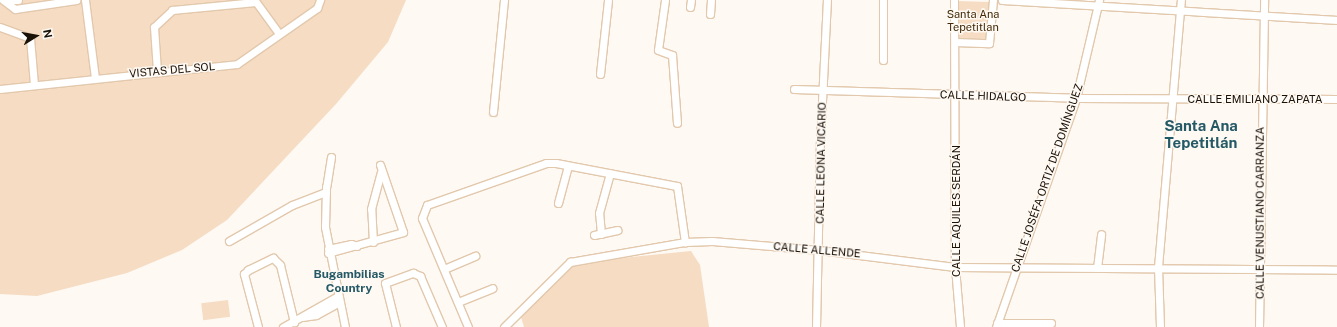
<!DOCTYPE html>
<meta charset="utf-8">
<style>
body{margin:0}
#map{position:relative;width:1337px;height:327px;overflow:hidden;background:#fef9f3;font-family:"Public Sans",sans-serif}
div>[style]{position:absolute}
[style*='--x']{left:calc(var(--x)*1px);top:calc(var(--y)*1px);width:calc(var(--w)*1px);rotate:calc(var(--a)*1deg)}
.green>*{inset:0;background:#f5dcc3;transform-origin:0 0}
.roads{filter:drop-shadow(1px 0 #e2c8ac) drop-shadow(-1px 0 #e2c8ac) drop-shadow(0 1px #e2c8ac) drop-shadow(0 -1px #e2c8ac)}
.minor>*{height:7px;margin:-3.5px;padding:0 3.5px;transform-origin:3.5px;border-radius:3.5px;background:#fff}
span{translate:-50% -50%;white-space:nowrap;text-align:center;line-height:1.15;-webkit-text-stroke:3px #fef9f3;paint-order:stroke}
.park-label{font-size:11px;color:#412806}
.street-label{font-size:11px;color:#1a1107}
.neighbourhood-label{font-size:12px;color:#245966;font-weight:700}
.district-label{font-size:15px;color:#245966;font-weight:700}
.north{position:absolute;left:16px;top:16px;width:40px;height:40px;-webkit-text-stroke:3px #fef9f3;paint-order:stroke;rotate:79deg;font-size:11px;font-weight:700;line-height:16px;text-align:center;color:#1a1107}
.north::after{content:'';display:block;margin:auto;width:14px;height:18px;background:#1a1107;clip-path:polygon(50% 0,100% 100%,50% 72%,0 100%)}
</style>
<div id="map">
<div class="green">
<div style="clip-path:polygon(0 0,406px 0,388px 42px,336px 104px,227px 220px,182px 250px,127px 273px,37px 296px,0 294px)"></div>
<div style="left:957px;top:1px;width:32px;height:40px;rotate:2deg"></div>
<div style="clip-path:polygon(691px 251px,700px 265px,709px 327px,524px 327px,521px 317px,572px 263px)"></div>
<div style="left:228px;top:300px;width:17px;height:27px;rotate:83deg"></div>
</div>
<div class="roads">
<div class="minor">
<div style="--x:3;--y:0;--w:15;--a:37"></div>
<div style="--x:15;--y:9;--w:62;--a:-8.4"></div>
<div style="--x:9;--y:0;--w:9;--a:0"></div>
<div style="--x:85;--y:0;--w:79;--a:82.7"></div>
<div style="--x:665;--y:0;--w:50;--a:98"></div>
<div style="--x:658;--y:50;--w:15;--a:20"></div>
<div style="--x:672;--y:55;--w:68;--a:85.8"></div>
<div style="--x:954;--y:0;--w:267;--a:89.8"></div>
<div style="--x:955;--y:267;--w:60;--a:85.2"></div>
<div style="--x:1002;--y:0;--w:336;--a:3.4"></div>
<div style="--x:690;--y:7;--w:7;--a:-82"></div>
<div style="--x:710;--y:14;--w:14;--a:-86"></div>
<div style="--x:0;--y:27;--w:32;--a:20"></div>
<div style="--x:30;--y:38;--w:47;--a:85.1"></div>
<div style="--x:955;--y:42;--w:34;--a:2"></div>
<div style="--x:989;--y:43;--w:43;--a:-84.7"></div>
<div style="--x:883;--y:60;--w:60;--a:-90"></div>
<div style="--x:157;--y:71;--w:44;--a:-93.9"></div>
<div style="--x:154;--y:27;--w:25;--a:-43"></div>
<div style="--x:172;--y:10;--w:84;--a:-5.4"></div>
<div style="--x:256;--y:2;--w:39;--a:54"></div>
<div style="--x:600;--y:74;--w:74;--a:-83.8"></div>
<div style="--x:0;--y:89;--w:238;--a:-6"></div>
<div style="--x:237;--y:64;--w:98;--a:-35"></div>
<div style="--x:317;--y:8;--w:9;--a:-69"></div>
<div style="--x:794;--y:89;--w:282;--a:1.8"></div>
<div style="--x:1076;--y:98;--w:261;--a:0.2"></div>
<div style="--x:493;--y:112;--w:113;--a:-84.4"></div>
<div style="--x:331;--y:157;--w:30;--a:99"></div>
<div style="--x:326;--y:187;--w:40;--a:91.4"></div>
<div style="--x:325;--y:227;--w:102;--a:78.7"></div>
<div style="--x:558;--y:203;--w:38;--a:-75"></div>
<div style="--x:601;--y:234;--w:21;--a:-95"></div>
<div style="--x:599;--y:213;--w:41;--a:-74.6"></div>
<div style="--x:594;--y:235;--w:24;--a:-12"></div>
<div style="--x:229;--y:241;--w:73;--a:-29.7"></div>
<div style="--x:292;--y:205;--w:36;--a:-21"></div>
<div style="--x:373;--y:242;--w:33;--a:-93"></div>
<div style="--x:371;--y:209;--w:38;--a:-75"></div>
<div style="--x:328;--y:249;--w:24;--a:-12"></div>
<div style="--x:351;--y:244;--w:6;--a:18"></div>
<div style="--x:328;--y:253;--w:78;--a:-15.6"></div>
<div style="--x:403;--y:232;--w:71;--a:-108.9"></div>
<div style="--x:1097;--y:268;--w:34;--a:-83"></div>
<div style="--x:444;--y:269;--w:34;--a:-23"></div>
<div style="--x:458;--y:302;--w:37;--a:-22"></div>
<div style="--x:302;--y:317;--w:14;--a:-8"></div>
<div style="--x:316;--y:315;--w:26;--a:-29"></div>
<div style="--x:997;--y:323;--w:54;--a:0"></div>
<div style="--x:258;--y:327;--w:55;--a:-104.8"></div>
<div style="--x:244;--y:274;--w:6;--a:-45"></div>
<div style="--x:248;--y:270;--w:28;--a:-26"></div>
<div style="--x:273;--y:258;--w:10;--a:45"></div>
<div style="--x:280;--y:265;--w:59;--a:76.2"></div>
<div style="--x:283;--y:327;--w:63;--a:-29.4"></div>
<div style="--x:396;--y:327;--w:45;--a:-104"></div>
<div style="--x:385;--y:283;--w:30;--a:-20"></div>
<div style="--x:413;--y:273;--w:8;--a:23"></div>
<div style="--x:420;--y:276;--w:56;--a:66.7"></div>
<div style="--x:468;--y:327;--w:118;--a:-112.9"></div>
<div style="--x:422;--y:218;--w:14;--a:-69"></div>
<div style="--x:427;--y:205;--w:126;--a:-19.4"></div>
<div style="--x:546;--y:163;--w:10;--a:0"></div>
<div style="--x:556;--y:163;--w:123;--a:10.8"></div>
<div style="--x:677;--y:186;--w:57;--a:81.9"></div>
<div style="--x:504;--y:327;--w:93;--a:-44.6"></div>
<div style="--x:570;--y:262;--w:117;--a:-9.9"></div>
<div style="--x:685;--y:242;--w:27;--a:-2"></div>
<div style="--x:712;--y:241;--w:107;--a:4.8"></div>
<div style="--x:819;--y:250;--w:137;--a:7.1"></div>
<div style="--x:955;--y:267;--w:382;--a:0.4"></div>
<div style="--x:816;--y:327;--w:185;--a:-88.8"></div>
<div style="--x:820;--y:142;--w:142;--a:-87.2"></div>
<div style="--x:996;--y:327;--w:243;--a:-70.7"></div>
<div style="--x:1076;--y:98;--w:101;--a:-76.8"></div>
<div style="--x:1160;--y:327;--w:60;--a:-91.9"></div>
<div style="--x:1158;--y:267;--w:268;--a:-85.1"></div>
<div style="--x:1259;--y:327;--w:327;--a:-89.1"></div>
</div>
</div>
<div class="park-label">
<span style="left:973px;top:21px">Santa Ana<br>Tepetitlan</span>
</div>
<div class="street-label">
<span style="left:172px;top:70px;rotate:-5deg">VISTAS DEL SOL</span>
<span style="left:983px;top:96px;rotate:2deg">CALLE HIDALGO</span>
<span style="left:1255px;top:99px">CALLE EMILIANO ZAPATA</span>
<span style="left:821px;top:163px;rotate:-89deg">CALLE LEONA VICARIO</span>
<span style="left:1047px;top:178px;rotate:-71deg">CALLE JOSÉFA ORTIZ DE DOMÍNGUEZ</span>
<span style="left:956px;top:211px;rotate:-90deg">CALLE AQUILES SERDÁN</span>
<span style="left:1260px;top:213px;rotate:-90deg">CALLE VENUSTIANO CARRANZA</span>
<span style="left:817px;top:250px;rotate:5deg">CALLE ALLENDE</span>
</div>
<div class="neighbourhood-label">
<span style="left:349px;top:282px">Bugambilias<br>Country</span>
</div>
<div class="district-label">
<span style="left:1201px;top:134px">Santa Ana<br>Tepetitlán</span>
</div>
<div class="north">N</div>
</div>
